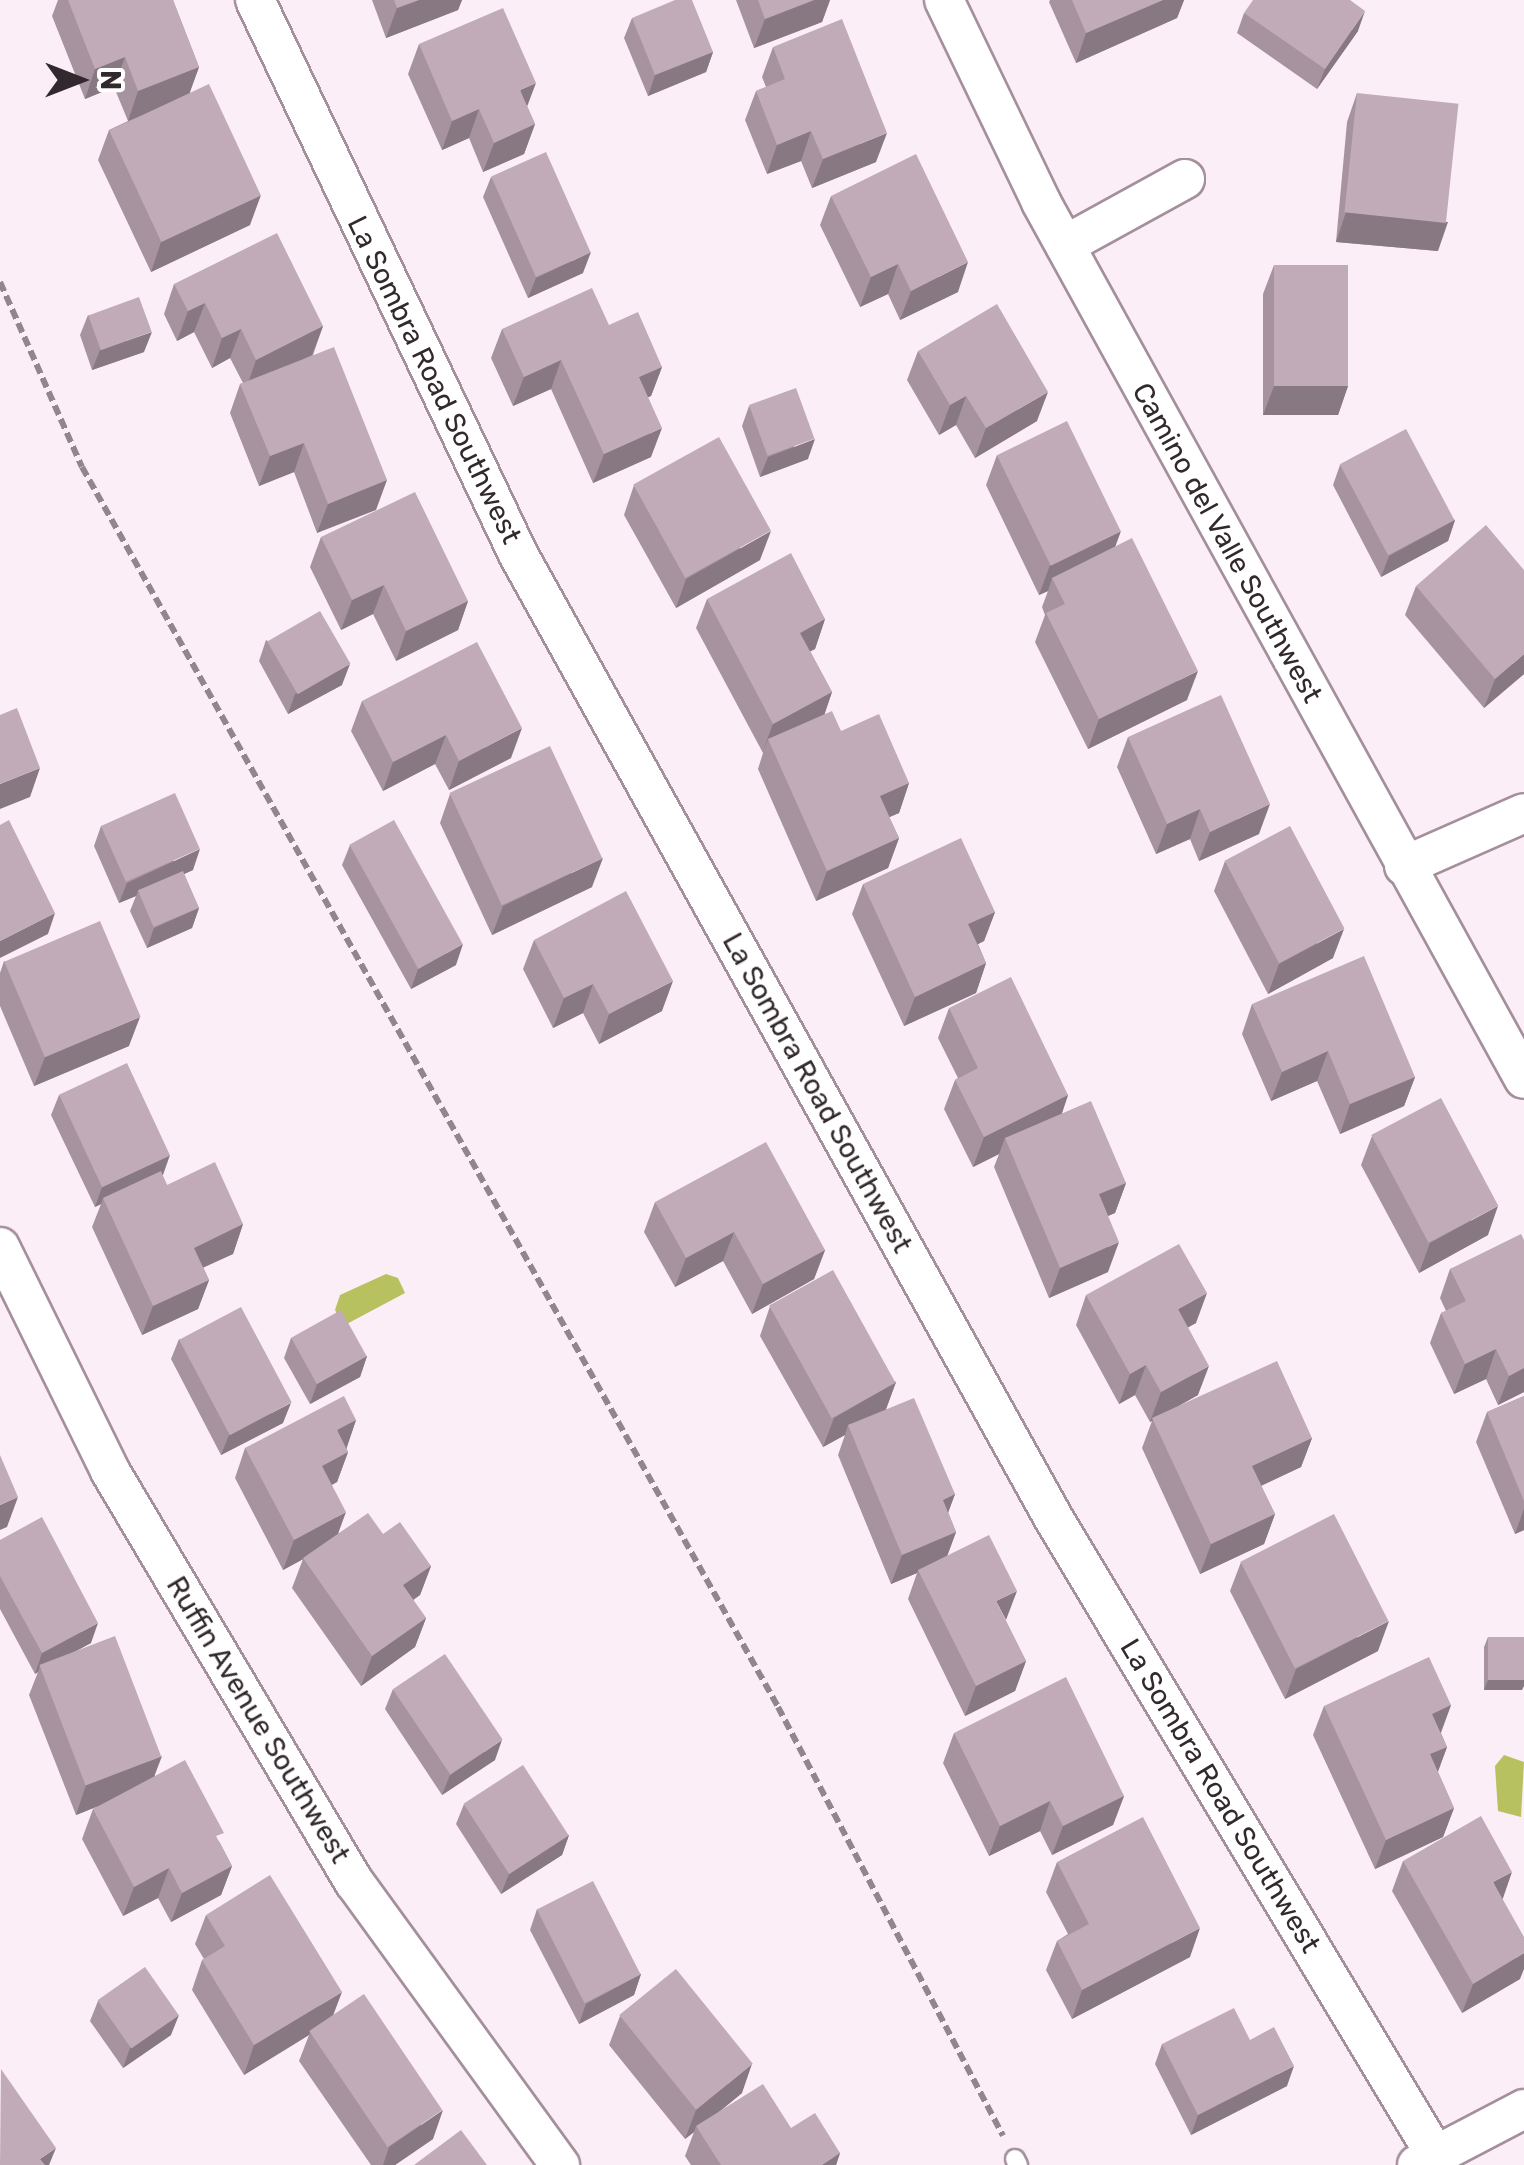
<!DOCTYPE html>
<style>
body{margin:0}
#map{position:relative;width:1524px;height:2165px;overflow:hidden;background:#fceef7;font-family:Rubik,sans-serif}
div>[style]{position:absolute}
[style*='--x']{left:calc(var(--x)*1px);top:calc(var(--y)*1px);width:calc(var(--w)*1px);rotate:calc(var(--a)*1deg)}
.water>*{inset:0;background:#b7c15f}
.path>*{height:6px;margin-top:-3px;transform-origin:0;background:repeating-linear-gradient(90deg,#92868d 0 10px,transparent 0 15px)}
.roads{filter:drop-shadow(2px 0 #a48f9c) drop-shadow(-2px 0 #a48f9c) drop-shadow(0 2px #a48f9c) drop-shadow(0 -2px #a48f9c)}
.service>*{height:18px;margin:-9px;padding:0 9px;transform-origin:9px;border-radius:9px;background:#fff}
.minor>*{height:38px;margin:-19px;padding:0 19px;transform-origin:19px;border-radius:19px;background:#fff}
.wall>*{inset:0;background:#a6939f}
.shaded-wall>*{inset:0;background:#877882}
.building>*{inset:0;background:#c1abb9;transform-origin:0 0}
span{translate:-50% -50%;white-space:nowrap;text-align:center;line-height:1.15;-webkit-text-stroke:8px #fff;paint-order:stroke}
.street-label{font-size:28px;color:#32292e}
.north{position:absolute;left:30px;top:30px;width:100px;height:100px;-webkit-text-stroke:8px #fff;paint-order:stroke;rotate:90deg;font-size:28px;font-weight:700;line-height:40px;text-align:center;color:#32292e}
.north::after{content:'';display:block;margin:auto;width:35px;height:45px;background:#32292e;clip-path:polygon(50% 0,100% 100%,50% 72%,0 100%)}
</style>
<div id="map">
<div class="water">
<div style="clip-path:polygon(386px 1274px,398px 1278px,405px 1293px,343px 1326px,335px 1310px,340px 1295px)"></div>
<div style="clip-path:polygon(1504px 1755px,1524px 1762px,1521px 1817px,1498px 1811px,1495px 1766px)"></div>
</div>
<div class="path">
<div style="--x:0;--y:282;--w:202;--a:66.1"></div>
<div style="--x:82;--y:467;--w:1422;--a:60.69"></div>
<div style="--x:778;--y:1707;--w:484;--a:62.3"></div>
</div>
<div class="roads">
<div class="service">
<div style="--x:1015;--y:2159;--w:7;--a:63"></div>
</div>
<div class="minor">
<div style="--x:255;--y:0;--w:613;--a:64.6"></div>
<div style="--x:518;--y:554;--w:1104;--a:60.95"></div>
<div style="--x:1054;--y:1519;--w:743;--a:59.05"></div>
<div style="--x:944;--y:0;--w:224;--a:64.3"></div>
<div style="--x:1041;--y:202;--w:1001;--a:61.16"></div>
<div style="--x:1065;--y:245;--w:137;--a:-28.8"></div>
<div style="--x:1404;--y:866;--w:131;--a:-23.8"></div>
<div style="--x:0;--y:1247;--w:250;--a:63.8"></div>
<div style="--x:110;--y:1471;--w:479;--a:59.3"></div>
<div style="--x:355;--y:1883;--w:349;--a:54"></div>
<div style="--x:1417;--y:2165;--w:121;--a:-27.6"></div>
</div>
</div>
<div class="wall">
<div style="clip-path:polygon(58px 0,173px 0,199px 67px,190px 92px,250px 225px,151px 272px,98px 160px,109px 130px,128px 121px,114px 87px,85px 99px,52px 16px)"></div>
<div style="clip-path:polygon(372px 0,462px 0,458px 10px,386px 38px)"></div>
<div style="clip-path:polygon(736px 0,830px 0,822px 22px,754px 48px)"></div>
<div style="clip-path:polygon(1050px 0,1184px 0,1177px 18px,1076px 63px,1049px 2px)"></div>
<div style="clip-path:polygon(1244px 13px,1358px 31px,1317px 89px,1237px 33px)"></div>
<div style="clip-path:polygon(632px 18px,713px 52px,706px 72px,648px 96px,624px 38px)"></div>
<div style="clip-path:polygon(419px 44px,527px 106px,535px 124px,524px 154px,483px 172px,469px 138px,442px 150px,408px 74px)"></div>
<div style="clip-path:polygon(773px 47px,876px 162px,812px 188px,801px 161px,767px 174px,745px 120px,756px 91px,766px 87px,762px 77px)"></div>
<div style="clip-path:polygon(1357px 93px,1438px 251px,1336px 242px,1347px 122px)"></div>
<div style="clip-path:polygon(491px 177px,583px 273px,528px 298px,483px 197px)"></div>
<div style="clip-path:polygon(831px 196px,958px 292px,900px 320px,888px 294px,860px 307px,820px 225px)"></div>
<div style="clip-path:polygon(1274px 265px,1348px 386px,1338px 415px,1263px 415px,1263px 294px)"></div>
<div style="clip-path:polygon(174px 284px,323px 326px,313px 355px,387px 480px,317px 533px,294px 472px,259px 486px,230px 413px,240px 384px,243px 383px,230px 358px,212px 368px,194px 332px,177px 341px,164px 314px)"></div>
<div style="clip-path:polygon(88px 315px,144px 352px,92px 370px,80px 335px)"></div>
<div style="clip-path:polygon(609px 325px,662px 367px,651px 396px,648px 397px,651px 457px,593px 483px,551px 389px,513px 406px,491px 358px,502px 329px)"></div>
<div style="clip-path:polygon(918px 351px,1037px 421px,975px 458px,956px 425px,939px 435px,907px 380px)"></div>
<div style="clip-path:polygon(749px 406px,808px 459px,760px 477px,742px 426px)"></div>
<div style="clip-path:polygon(997px 455px,1115px 547px,1187px 700px,1088px 749px,1035px 642px,1045px 615px,1042px 607px,1048px 591px,1039px 595px,986px 485px)"></div>
<div style="clip-path:polygon(1340px 465px,1455px 520px,1448px 541px,1381px 577px,1333px 485px)"></div>
<div style="clip-path:polygon(634px 485px,760px 560px,676px 608px,624px 515px)"></div>
<div style="clip-path:polygon(321px 537px,468px 601px,458px 630px,396px 661px,373px 614px,341px 630px,310px 567px)"></div>
<div style="clip-path:polygon(1416px 586px,1524px 674px,1484px 708px,1405px 615px)"></div>
<div style="clip-path:polygon(707px 599px,825px 619px,815px 649px,810px 651px,832px 692px,824px 714px,841px 731px,909px 783px,899px 813px,889px 817px,899px 838px,888px 868px,816px 901px,758px 769px,763px 753px,696px 628px)"></div>
<div style="clip-path:polygon(266px 640px,342px 685px,288px 714px,259px 661px)"></div>
<div style="clip-path:polygon(362px 701px,511px 758px,449px 790px,435px 764px,383px 791px,351px 731px)"></div>
<div style="clip-path:polygon(1128px 737px,1259px 834px,1199px 861px,1190px 839px,1156px 854px,1117px 767px)"></div>
<div style="clip-path:polygon(450px 794px,592px 887px,492px 935px,440px 823px)"></div>
<div style="clip-path:polygon(101px 826px,193px 870px,184px 874px,199px 908px,192px 928px,147px 948px,130px 911px,136px 896px,119px 903px,94px 846px)"></div>
<div style="clip-path:polygon(350px 845px,456px 965px,411px 989px,342px 865px)"></div>
<div style="clip-path:polygon(1225px 861px,1333px 958px,1268px 994px,1214px 891px)"></div>
<div style="clip-path:polygon(863px 884px,995px 912px,984px 941px,978px 944px,986px 963px,976px 993px,904px 1026px,852px 914px)"></div>
<div style="clip-path:polygon(534px 940px,662px 1011px,599px 1044px,583px 1013px,553px 1028px,523px 969px)"></div>
<div style="clip-path:polygon(4px 961px,129px 1046px,34px 1086px,0 1006px,0 973px)"></div>
<div style="clip-path:polygon(1252px 1004px,1415px 1077px,1404px 1106px,1340px 1134px,1317px 1081px,1271px 1101px,1242px 1034px)"></div>
<div style="clip-path:polygon(949px 1008px,1068px 1095px,1062px 1113px,1126px 1183px,1115px 1213px,1108px 1216px,1108px 1272px,1049px 1298px,994px 1167px,999px 1154px,973px 1167px,944px 1109px,955px 1080px,958px 1078px,938px 1038px)"></div>
<div style="clip-path:polygon(59px 1095px,162px 1175px,167px 1185px,243px 1224px,233px 1254px,203px 1267px,209px 1280px,198px 1309px,142px 1335px,92px 1227px,101px 1204px,95px 1207px,51px 1115px)"></div>
<div style="clip-path:polygon(1372px 1136px,1488px 1235px,1419px 1273px,1361px 1165px)"></div>
<div style="clip-path:polygon(655px 1202px,825px 1250px,814px 1279px,752px 1314px,723px 1261px,675px 1287px,644px 1232px)"></div>
<div style="clip-path:polygon(1524px 1240px,1524px 1392px,1498px 1405px,1486px 1379px,1454px 1394px,1430px 1343px,1441px 1313px,1446px 1311px,1440px 1298px,1450px 1269px)"></div>
<div style="clip-path:polygon(1086px 1295px,1196px 1323px,1188px 1327px,1198px 1395px,1175px 1408px,1312px 1438px,1301px 1467px,1261px 1486px,1275px 1514px,1264px 1544px,1200px 1574px,1142px 1448px,1152px 1421px,1150px 1422px,1135px 1395px,1119px 1404px,1076px 1325px)"></div>
<div style="clip-path:polygon(770px 1306px,896px 1382px,886px 1409px,955px 1494px,948px 1512px,956px 1532px,947px 1556px,1006px 1621px,1026px 1661px,1015px 1691px,965px 1716px,908px 1599px,917px 1573px,891px 1584px,838px 1455px,845px 1435px,823px 1447px,760px 1336px)"></div>
<div style="clip-path:polygon(291px 1338px,367px 1356px,360px 1377px,310px 1404px,284px 1358px)"></div>
<div style="clip-path:polygon(179px 1339px,283px 1423px,221px 1455px,171px 1359px)"></div>
<div style="clip-path:polygon(1524px 1396px,1524px 1530px,1515px 1534px,1476px 1442px,1487px 1412px)"></div>
<div style="clip-path:polygon(356px 1420px,346px 1448px,348px 1452px,337px 1482px,332px 1485px,338px 1533px,383px 1534px,431px 1566px,420px 1595px,413px 1600px,426px 1618px,415px 1647px,361px 1686px,292px 1588px,303px 1559px,283px 1570px,235px 1478px,245px 1448px)"></div>
<div style="clip-path:polygon(0 1540px,91px 1643px,72px 1653px,155px 1776px,220px 1843px,232px 1866px,221px 1895px,171px 1922px,158px 1898px,123px 1916px,82px 1839px,93px 1809px,101px 1805px,76px 1815px,29px 1695px,38px 1672px,35px 1674px,0 1609px)"></div>
<div style="clip-path:polygon(1241px 1562px,1378px 1651px,1285px 1699px,1230px 1591px)"></div>
<div style="clip-path:polygon(1488px 1637px,1522px 1690px,1484px 1690px,1484px 1647px)"></div>
<div style="clip-path:polygon(393px 1689px,495px 1760px,442px 1795px,385px 1709px)"></div>
<div style="clip-path:polygon(1451px 1705px,1441px 1733px,1447px 1747px,1438px 1772px,1454px 1808px,1443px 1837px,1375px 1869px,1313px 1735px,1324px 1706px)"></div>
<div style="clip-path:polygon(954px 1733px,1124px 1796px,1113px 1825px,1052px 1855px,1040px 1831px,989px 1856px,943px 1763px)"></div>
<div style="clip-path:polygon(464px 1804px,569px 1835px,562px 1855px,501px 1894px,456px 1824px)"></div>
<div style="clip-path:polygon(1403px 1861px,1502px 1899px,1520px 1979px,1462px 2013px,1392px 1891px)"></div>
<div style="clip-path:polygon(1057px 1862px,1190px 1957px,1072px 2019px,1046px 1970px,1057px 1941px,1068px 1934px,1046px 1892px)"></div>
<div style="clip-path:polygon(537px 1909px,641px 1974px,634px 1995px,579px 2024px,530px 1930px)"></div>
<div style="clip-path:polygon(206px 1915px,333px 2016px,433px 2139px,395px 2165px,371px 2165px,299px 2061px,309px 2035px,244px 2075px,192px 1990px,202px 1960px,204px 1959px,195px 1944px)"></div>
<div style="clip-path:polygon(98px 2001px,171px 2035px,123px 2068px,90px 2021px)"></div>
<div style="clip-path:polygon(620px 2016px,742px 2093px,718px 2113px,791px 2128px,840px 2153px,836px 2165px,691px 2165px,685px 2156px,694px 2132px,685px 2139px,609px 2045px)"></div>
<div style="clip-path:polygon(1250px 2040px,1287px 2086px,1191px 2135px,1155px 2064px,1162px 2044px)"></div>
</div>
<div class="shaded-wall">
<div style="clip-path:polygon(419px 0,462px 0,458px 10px,386px 38px,397px 8px)"></div>
<div style="clip-path:polygon(814px 0,830px 0,822px 22px,754px 48px,765px 19px)"></div>
<div style="clip-path:polygon(1163px 0,1184px 0,1177px 18px,1076px 63px,1086px 33px)"></div>
<div style="clip-path:polygon(1365px 11px,1358px 31px,1317px 89px,1325px 69px)"></div>
<div style="clip-path:polygon(713px 52px,706px 72px,648px 96px,655px 75px)"></div>
<div style="clip-path:polygon(125px 57px,114px 87px,85px 99px,95px 69px)"></div>
<div style="clip-path:polygon(199px 67px,188px 97px,128px 121px,138px 91px)"></div>
<div style="clip-path:polygon(536px 83px,525px 112px,520px 90px)"></div>
<div style="clip-path:polygon(479px 109px,469px 138px,442px 150px,452px 121px)"></div>
<div style="clip-path:polygon(535px 124px,524px 154px,483px 172px,494px 143px)"></div>
<div style="clip-path:polygon(811px 131px,801px 161px,767px 174px,777px 145px)"></div>
<div style="clip-path:polygon(887px 133px,876px 162px,812px 188px,823px 159px)"></div>
<div style="clip-path:polygon(261px 195px,250px 225px,151px 272px,161px 242px)"></div>
<div style="clip-path:polygon(1346px 212px,1448px 222px,1438px 251px,1336px 242px)"></div>
<div style="clip-path:polygon(591px 252px,583px 273px,528px 298px,536px 278px)"></div>
<div style="clip-path:polygon(968px 262px,958px 292px,900px 320px,911px 291px)"></div>
<div style="clip-path:polygon(898px 264px,888px 294px,860px 307px,871px 277px)"></div>
<div style="clip-path:polygon(205px 303px,194px 332px,177px 341px,188px 311px)"></div>
<div style="clip-path:polygon(323px 326px,312px 355px,246px 389px,256px 360px)"></div>
<div style="clip-path:polygon(241px 329px,230px 358px,212px 368px,222px 338px)"></div>
<div style="clip-path:polygon(152px 332px,144px 352px,92px 370px,100px 350px)"></div>
<div style="clip-path:polygon(561px 360px,551px 389px,513px 406px,524px 377px)"></div>
<div style="clip-path:polygon(662px 367px,651px 396px,628px 406px,639px 377px)"></div>
<div style="clip-path:polygon(1274px 386px,1348px 386px,1338px 415px,1263px 415px)"></div>
<div style="clip-path:polygon(1048px 392px,1037px 421px,975px 458px,986px 428px)"></div>
<div style="clip-path:polygon(966px 396px,956px 425px,939px 435px,950px 405px)"></div>
<div style="clip-path:polygon(662px 428px,651px 457px,593px 483px,604px 454px)"></div>
<div style="clip-path:polygon(815px 439px,808px 459px,760px 477px,768px 457px)"></div>
<div style="clip-path:polygon(304px 443px,294px 472px,259px 486px,270px 456px)"></div>
<div style="clip-path:polygon(387px 480px,376px 510px,317px 533px,328px 504px)"></div>
<div style="clip-path:polygon(1455px 520px,1448px 541px,1381px 577px,1389px 556px)"></div>
<div style="clip-path:polygon(771px 531px,760px 560px,676px 608px,686px 579px)"></div>
<div style="clip-path:polygon(1121px 531px,1110px 561px,1052px 578px,1048px 591px,1039px 595px,1050px 565px)"></div>
<div style="clip-path:polygon(384px 585px,373px 614px,341px 630px,352px 600px)"></div>
<div style="clip-path:polygon(468px 601px,458px 630px,396px 661px,406px 631px)"></div>
<div style="clip-path:polygon(825px 619px,815px 649px,790px 662px,800px 633px)"></div>
<div style="clip-path:polygon(1524px 654px,1524px 674px,1484px 708px,1495px 679px)"></div>
<div style="clip-path:polygon(350px 664px,342px 685px,288px 714px,295px 694px)"></div>
<div style="clip-path:polygon(1198px 671px,1187px 700px,1088px 749px,1099px 719px)"></div>
<div style="clip-path:polygon(832px 692px,822px 722px,768px 739px,762px 753px,773px 724px)"></div>
<div style="clip-path:polygon(522px 728px,511px 758px,449px 790px,459px 761px)"></div>
<div style="clip-path:polygon(446px 735px,435px 764px,383px 791px,393px 762px)"></div>
<div style="clip-path:polygon(40px 768px,30px 797px,0 809px,0 784px)"></div>
<div style="clip-path:polygon(909px 783px,899px 813px,869px 826px,880px 796px)"></div>
<div style="clip-path:polygon(1270px 804px,1259px 834px,1199px 861px,1210px 832px)"></div>
<div style="clip-path:polygon(1200px 809px,1190px 839px,1156px 854px,1167px 824px)"></div>
<div style="clip-path:polygon(899px 838px,888px 868px,816px 901px,827px 871px)"></div>
<div style="clip-path:polygon(200px 849px,193px 870px,139px 894px,138px 891px,136px 896px,119px 903px,127px 883px)"></div>
<div style="clip-path:polygon(603px 858px,592px 887px,492px 935px,503px 906px)"></div>
<div style="clip-path:polygon(199px 908px,192px 928px,147px 948px,154px 928px)"></div>
<div style="clip-path:polygon(995px 912px,984px 941px,958px 954px,968px 924px)"></div>
<div style="clip-path:polygon(55px 913px,48px 934px,0 958px,0 941px)"></div>
<div style="clip-path:polygon(1344px 929px,1333px 958px,1268px 994px,1279px 964px)"></div>
<div style="clip-path:polygon(463px 944px,456px 965px,411px 989px,418px 969px)"></div>
<div style="clip-path:polygon(986px 963px,976px 993px,904px 1026px,915px 997px)"></div>
<div style="clip-path:polygon(673px 981px,662px 1011px,599px 1044px,609px 1014px)"></div>
<div style="clip-path:polygon(593px 984px,583px 1013px,553px 1028px,564px 998px)"></div>
<div style="clip-path:polygon(140px 1017px,129px 1046px,34px 1086px,45px 1057px)"></div>
<div style="clip-path:polygon(1328px 1051px,1317px 1081px,1271px 1101px,1282px 1072px)"></div>
<div style="clip-path:polygon(1415px 1077px,1404px 1106px,1340px 1134px,1350px 1104px)"></div>
<div style="clip-path:polygon(1068px 1095px,1058px 1125px,1005px 1138px,999px 1154px,973px 1167px,984px 1137px)"></div>
<div style="clip-path:polygon(170px 1155px,163px 1175px,103px 1198px,101px 1204px,95px 1207px,102px 1187px)"></div>
<div style="clip-path:polygon(1126px 1183px,1115px 1213px,1088px 1224px,1099px 1194px)"></div>
<div style="clip-path:polygon(1498px 1206px,1488px 1235px,1419px 1273px,1430px 1243px)"></div>
<div style="clip-path:polygon(243px 1224px,233px 1254px,183px 1277px,194px 1248px)"></div>
<div style="clip-path:polygon(734px 1232px,723px 1261px,675px 1287px,686px 1258px)"></div>
<div style="clip-path:polygon(1119px 1242px,1108px 1272px,1049px 1298px,1060px 1268px)"></div>
<div style="clip-path:polygon(825px 1250px,814px 1279px,752px 1314px,763px 1284px)"></div>
<div style="clip-path:polygon(209px 1280px,198px 1309px,142px 1335px,153px 1306px)"></div>
<div style="clip-path:polygon(1207px 1293px,1196px 1323px,1167px 1339px,1178px 1309px)"></div>
<div style="clip-path:polygon(1496px 1349px,1486px 1379px,1454px 1394px,1465px 1364px)"></div>
<div style="clip-path:polygon(367px 1356px,360px 1377px,310px 1404px,317px 1384px)"></div>
<div style="clip-path:polygon(1146px 1365px,1135px 1395px,1119px 1404px,1130px 1374px)"></div>
<div style="clip-path:polygon(1209px 1366px,1198px 1395px,1150px 1422px,1161px 1392px)"></div>
<div style="clip-path:polygon(1524px 1368px,1524px 1392px,1498px 1405px,1509px 1376px)"></div>
<div style="clip-path:polygon(896px 1382px,885px 1412px,848px 1425px,845px 1435px,823px 1447px,834px 1418px)"></div>
<div style="clip-path:polygon(291px 1403px,283px 1423px,221px 1455px,229px 1435px)"></div>
<div style="clip-path:polygon(356px 1420px,346px 1450px,337px 1430px)"></div>
<div style="clip-path:polygon(1312px 1438px,1301px 1467px,1241px 1495px,1252px 1466px)"></div>
<div style="clip-path:polygon(348px 1452px,337px 1482px,311px 1495px,322px 1466px)"></div>
<div style="clip-path:polygon(955px 1494px,944px 1524px,943px 1500px)"></div>
<div style="clip-path:polygon(18px 1497px,7px 1527px,0 1530px,0 1505px)"></div>
<div style="clip-path:polygon(1524px 1509px,1524px 1530px,1515px 1534px)"></div>
<div style="clip-path:polygon(346px 1512px,335px 1542px,283px 1570px,294px 1540px)"></div>
<div style="clip-path:polygon(1275px 1514px,1264px 1544px,1200px 1574px,1211px 1544px)"></div>
<div style="clip-path:polygon(956px 1532px,945px 1562px,918px 1570px,917px 1573px,891px 1584px,902px 1555px)"></div>
<div style="clip-path:polygon(431px 1566px,420px 1595px,392px 1615px,403px 1585px)"></div>
<div style="clip-path:polygon(1017px 1591px,1006px 1620px,996px 1601px)"></div>
<div style="clip-path:polygon(426px 1618px,415px 1647px,361px 1686px,372px 1656px)"></div>
<div style="clip-path:polygon(1389px 1621px,1378px 1651px,1285px 1699px,1296px 1669px)"></div>
<div style="clip-path:polygon(98px 1623px,91px 1643px,41px 1670px,40px 1666px,38px 1672px,35px 1674px,42px 1653px)"></div>
<div style="clip-path:polygon(1026px 1661px,1015px 1691px,965px 1716px,976px 1686px)"></div>
<div style="clip-path:polygon(1488px 1680px,1524px 1680px,1524px 1686px,1522px 1690px,1484px 1690px)"></div>
<div style="clip-path:polygon(1451px 1705px,1440px 1734px,1432px 1714px)"></div>
<div style="clip-path:polygon(502px 1740px,495px 1760px,442px 1795px,450px 1775px)"></div>
<div style="clip-path:polygon(1447px 1747px,1436px 1776px,1430px 1754px)"></div>
<div style="clip-path:polygon(162px 1756px,151px 1785px,76px 1815px,86px 1785px)"></div>
<div style="clip-path:polygon(1124px 1796px,1113px 1825px,1052px 1855px,1063px 1826px)"></div>
<div style="clip-path:polygon(1050px 1801px,1040px 1831px,989px 1856px,1000px 1826px)"></div>
<div style="clip-path:polygon(1454px 1808px,1443px 1837px,1375px 1869px,1386px 1840px)"></div>
<div style="clip-path:polygon(569px 1835px,562px 1855px,501px 1894px,509px 1874px)"></div>
<div style="clip-path:polygon(232px 1866px,221px 1895px,171px 1922px,182px 1893px)"></div>
<div style="clip-path:polygon(169px 1868px,158px 1898px,123px 1916px,134px 1887px)"></div>
<div style="clip-path:polygon(1512px 1872px,1502px 1901px,1493px 1882px)"></div>
<div style="clip-path:polygon(1200px 1928px,1190px 1957px,1072px 2019px,1082px 1990px)"></div>
<div style="clip-path:polygon(1524px 1953px,1524px 1969px,1520px 1979px,1462px 2013px,1473px 1984px)"></div>
<div style="clip-path:polygon(641px 1974px,634px 1995px,579px 2024px,586px 2004px)"></div>
<div style="clip-path:polygon(342px 1992px,331px 2021px,310px 2032px,309px 2035px,244px 2075px,254px 2045px)"></div>
<div style="clip-path:polygon(179px 2015px,171px 2035px,123px 2068px,130px 2048px)"></div>
<div style="clip-path:polygon(752px 2064px,742px 2093px,698px 2129px,696px 2126px,694px 2132px,685px 2139px,696px 2110px)"></div>
<div style="clip-path:polygon(1294px 2066px,1287px 2086px,1191px 2135px,1198px 2115px)"></div>
<div style="clip-path:polygon(443px 2110px,433px 2139px,395px 2165px,383px 2165px,389px 2147px)"></div>
<div style="clip-path:polygon(56px 2148px,49px 2165px,38px 2165px,40px 2159px)"></div>
<div style="clip-path:polygon(840px 2153px,836px 2165px,822px 2165px)"></div>
</div>
<div class="building">
<div style="clip-path:polygon(68px 0,173px 0,199px 67px,138px 91px,125px 57px,95px 69px)"></div>
<div style="clip-path:polygon(394px 0,419px 0,397px 8px)"></div>
<div style="clip-path:polygon(675px 0,692px 0,713px 52px,655px 75px,632px 18px)"></div>
<div style="clip-path:polygon(758px 0,814px 0,765px 19px)"></div>
<div style="clip-path:polygon(1072px 0,1163px 0,1086px 33px)"></div>
<div style="clip-path:polygon(1253px 0,1350px 0,1365px 11px,1325px 69px,1244px 13px)"></div>
<div style="clip-path:polygon(503px 8px,536px 83px,520px 90px,535px 124px,494px 143px,479px 109px,452px 121px,419px 44px)"></div>
<div style="clip-path:polygon(842px 19px,887px 133px,823px 159px,811px 131px,777px 145px,756px 91px,785px 79px,773px 47px)"></div>
<div style="left:209px;top:84px;width:123px;height:110px;rotate:65deg"></div>
<div style="left:1357px;top:93px;width:102px;height:120px;rotate:6deg"></div>
<div style="left:546px;top:152px;width:110px;height:60px;rotate:66deg"></div>
<div style="clip-path:polygon(916px 154px,968px 262px,911px 291px,898px 264px,871px 277px,831px 196px)"></div>
<div style="clip-path:polygon(277px 233px,323px 326px,256px 360px,241px 329px,222px 338px,205px 303px,188px 311px,174px 284px)"></div>
<div style="left:1274px;top:265px;width:74px;height:121px"></div>
<div style="clip-path:polygon(592px 288px,609px 325px,638px 312px,662px 367px,639px 377px,662px 428px,604px 454px,561px 360px,524px 377px,502px 329px)"></div>
<div style="left:139px;top:297px;width:37px;height:54px;rotate:70deg"></div>
<div style="clip-path:polygon(997px 304px,1048px 392px,986px 428px,966px 396px,950px 405px,918px 351px)"></div>
<div style="clip-path:polygon(334px 347px,387px 480px,328px 504px,304px 443px,270px 456px,240px 384px)"></div>
<div style="left:796px;top:388px;width:54px;height:50px;rotate:70deg"></div>
<div style="left:1067px;top:421px;width:123px;height:78px;rotate:64deg"></div>
<div style="left:1406px;top:429px;width:103px;height:75px;rotate:62deg"></div>
<div style="left:719px;top:437px;width:107px;height:98px;rotate:61deg"></div>
<div style="clip-path:polygon(415px 492px,468px 601px,406px 631px,384px 585px,352px 600px,321px 537px)"></div>
<div style="clip-path:polygon(1486px 525px,1524px 570px,1524px 654px,1495px 679px,1416px 586px)"></div>
<div style="clip-path:polygon(1132px 538px,1198px 671px,1099px 719px,1046px 613px,1065px 604px,1052px 578px)"></div>
<div style="clip-path:polygon(791px 553px,825px 619px,800px 633px,832px 692px,773px 724px,707px 599px)"></div>
<div style="left:320px;top:611px;width:61px;height:61px;rotate:60deg"></div>
<div style="clip-path:polygon(477px 642px,522px 728px,459px 761px,446px 735px,393px 762px,362px 701px)"></div>
<div style="clip-path:polygon(1221px 695px,1270px 804px,1210px 832px,1200px 809px,1167px 824px,1128px 737px)"></div>
<div style="clip-path:polygon(17px 708px,40px 768px,0 784px,0 715px)"></div>
<div style="clip-path:polygon(832px 711px,841px 731px,879px 714px,909px 783px,880px 796px,899px 838px,827px 871px,768px 739px)"></div>
<div style="left:550px;top:746px;width:124px;height:111px;rotate:65deg"></div>
<div style="left:175px;top:793px;width:61px;height:81px;rotate:66deg"></div>
<div style="clip-path:polygon(9px 820px,55px 913px,0 941px,0 825px)"></div>
<div style="left:394px;top:820px;width:142px;height:51px;rotate:61deg"></div>
<div style="left:1290px;top:826px;width:116px;height:74px;rotate:62deg"></div>
<div style="clip-path:polygon(961px 838px,995px 912px,968px 924px,986px 963px,915px 997px,863px 884px)"></div>
<div style="left:183px;top:871px;width:40px;height:49px;rotate:67deg"></div>
<div style="clip-path:polygon(626px 891px,673px 981px,609px 1014px,593px 984px,564px 998px,534px 940px)"></div>
<div style="left:100px;top:921px;width:104px;height:104px;rotate:67deg"></div>
<div style="clip-path:polygon(1364px 956px,1415px 1077px,1350px 1104px,1328px 1051px,1282px 1072px,1252px 1004px)"></div>
<div style="clip-path:polygon(1011px 977px,1068px 1095px,984px 1137px,955px 1080px,978px 1068px,949px 1008px)"></div>
<div style="left:127px;top:1063px;width:102px;height:75px;rotate:65deg"></div>
<div style="left:1441px;top:1098px;width:122px;height:79px;rotate:62deg"></div>
<div style="clip-path:polygon(1091px 1101px,1126px 1183px,1099px 1194px,1119px 1242px,1060px 1268px,1005px 1138px)"></div>
<div style="clip-path:polygon(766px 1142px,825px 1250px,763px 1284px,734px 1232px,686px 1258px,655px 1202px)"></div>
<div style="clip-path:polygon(215px 1162px,243px 1224px,194px 1248px,209px 1280px,153px 1306px,103px 1198px,161px 1171px,167px 1185px)"></div>
<div style="clip-path:polygon(1521px 1234px,1524px 1240px,1524px 1368px,1509px 1376px,1496px 1349px,1465px 1364px,1441px 1313px,1466px 1301px,1450px 1269px)"></div>
<div style="clip-path:polygon(1179px 1244px,1207px 1293px,1178px 1309px,1209px 1366px,1161px 1392px,1146px 1365px,1130px 1374px,1086px 1295px)"></div>
<div style="left:833px;top:1270px;width:129px;height:73px;rotate:61deg"></div>
<div style="left:241px;top:1307px;width:108px;height:70px;rotate:62deg"></div>
<div style="left:341px;top:1310px;width:53px;height:57px;rotate:61deg"></div>
<div style="clip-path:polygon(1277px 1361px,1312px 1438px,1252px 1466px,1275px 1514px,1211px 1544px,1152px 1418px)"></div>
<div style="clip-path:polygon(344px 1396px,356px 1420px,337px 1430px,348px 1452px,322px 1466px,346px 1512px,294px 1540px,245px 1448px)"></div>
<div style="clip-path:polygon(1524px 1396px,1524px 1501px,1487px 1412px)"></div>
<div style="clip-path:polygon(914px 1398px,955px 1494px,943px 1500px,956px 1532px,902px 1555px,848px 1425px)"></div>
<div style="clip-path:polygon(0 1455px,18px 1497px,0 1505px)"></div>
<div style="clip-path:polygon(368px 1513px,383px 1534px,400px 1522px,431px 1566px,403px 1585px,426px 1618px,372px 1656px,303px 1558px)"></div>
<div style="left:1334px;top:1514px;width:120px;height:105px;rotate:63deg"></div>
<div style="clip-path:polygon(42px 1517px,98px 1623px,42px 1653px,0 1576px,0 1540px)"></div>
<div style="clip-path:polygon(989px 1535px,1017px 1591px,996px 1601px,1026px 1661px,976px 1686px,918px 1570px)"></div>
<div style="left:115px;top:1636px;width:129px;height:81px;rotate:69deg"></div>
<div style="left:1488px;top:1637px;width:36px;height:43px"></div>
<div style="left:445px;top:1654px;width:103px;height:63px;rotate:56deg"></div>
<div style="clip-path:polygon(1429px 1657px,1451px 1705px,1432px 1714px,1447px 1747px,1430px 1754px,1454px 1808px,1386px 1840px,1324px 1706px)"></div>
<div style="clip-path:polygon(1066px 1677px,1124px 1796px,1063px 1826px,1050px 1801px,1000px 1826px,954px 1733px)"></div>
<div style="clip-path:polygon(185px 1760px,224px 1833px,216px 1836px,232px 1866px,182px 1893px,169px 1868px,134px 1887px,93px 1809px)"></div>
<div style="left:523px;top:1765px;width:84px;height:71px;rotate:57deg"></div>
<div style="clip-path:polygon(1481px 1816px,1512px 1872px,1493px 1882px,1524px 1937px,1524px 1953px,1473px 1984px,1403px 1861px)"></div>
<div style="clip-path:polygon(1143px 1817px,1200px 1928px,1082px 1990px,1057px 1941px,1089px 1924px,1057px 1862px)"></div>
<div style="clip-path:polygon(270px 1875px,342px 1992px,254px 2045px,202px 1960px,225px 1946px,206px 1915px)"></div>
<div style="left:593px;top:1881px;width:105px;height:63px;rotate:63deg"></div>
<div style="left:145px;top:1967px;width:59px;height:58px;rotate:55deg"></div>
<div style="left:676px;top:1969px;width:122px;height:73px;rotate:51deg"></div>
<div style="left:364px;top:1994px;width:140px;height:66px;rotate:56deg"></div>
<div style="clip-path:polygon(1234px 2008px,1250px 2040px,1274px 2027px,1294px 2066px,1198px 2115px,1162px 2044px)"></div>
<div style="clip-path:polygon(1px 2069px,56px 2148px,40px 2159px,45px 2165px,0 2165px)"></div>
<div style="clip-path:polygon(763px 2084px,791px 2128px,815px 2113px,840px 2153px,822px 2165px,721px 2165px,696px 2126px)"></div>
<div style="clip-path:polygon(461px 2130px,487px 2165px,414px 2165px)"></div>
</div>
<div class="street-label">
<span style="left:434px;top:380px;rotate:64deg">La Sombra Road Southwest</span>
<span style="left:1227px;top:543px;rotate:61deg">Camino del Valle Southwest</span>
<span style="left:817px;top:1093px;rotate:61deg">La Sombra Road Southwest</span>
<span style="left:258px;top:1720px;rotate:59deg">Ruffin Avenue Southwest</span>
<span style="left:1220px;top:1796px;rotate:59deg">La Sombra Road Southwest</span>
</div>
<div class="north">N</div>
</div>
